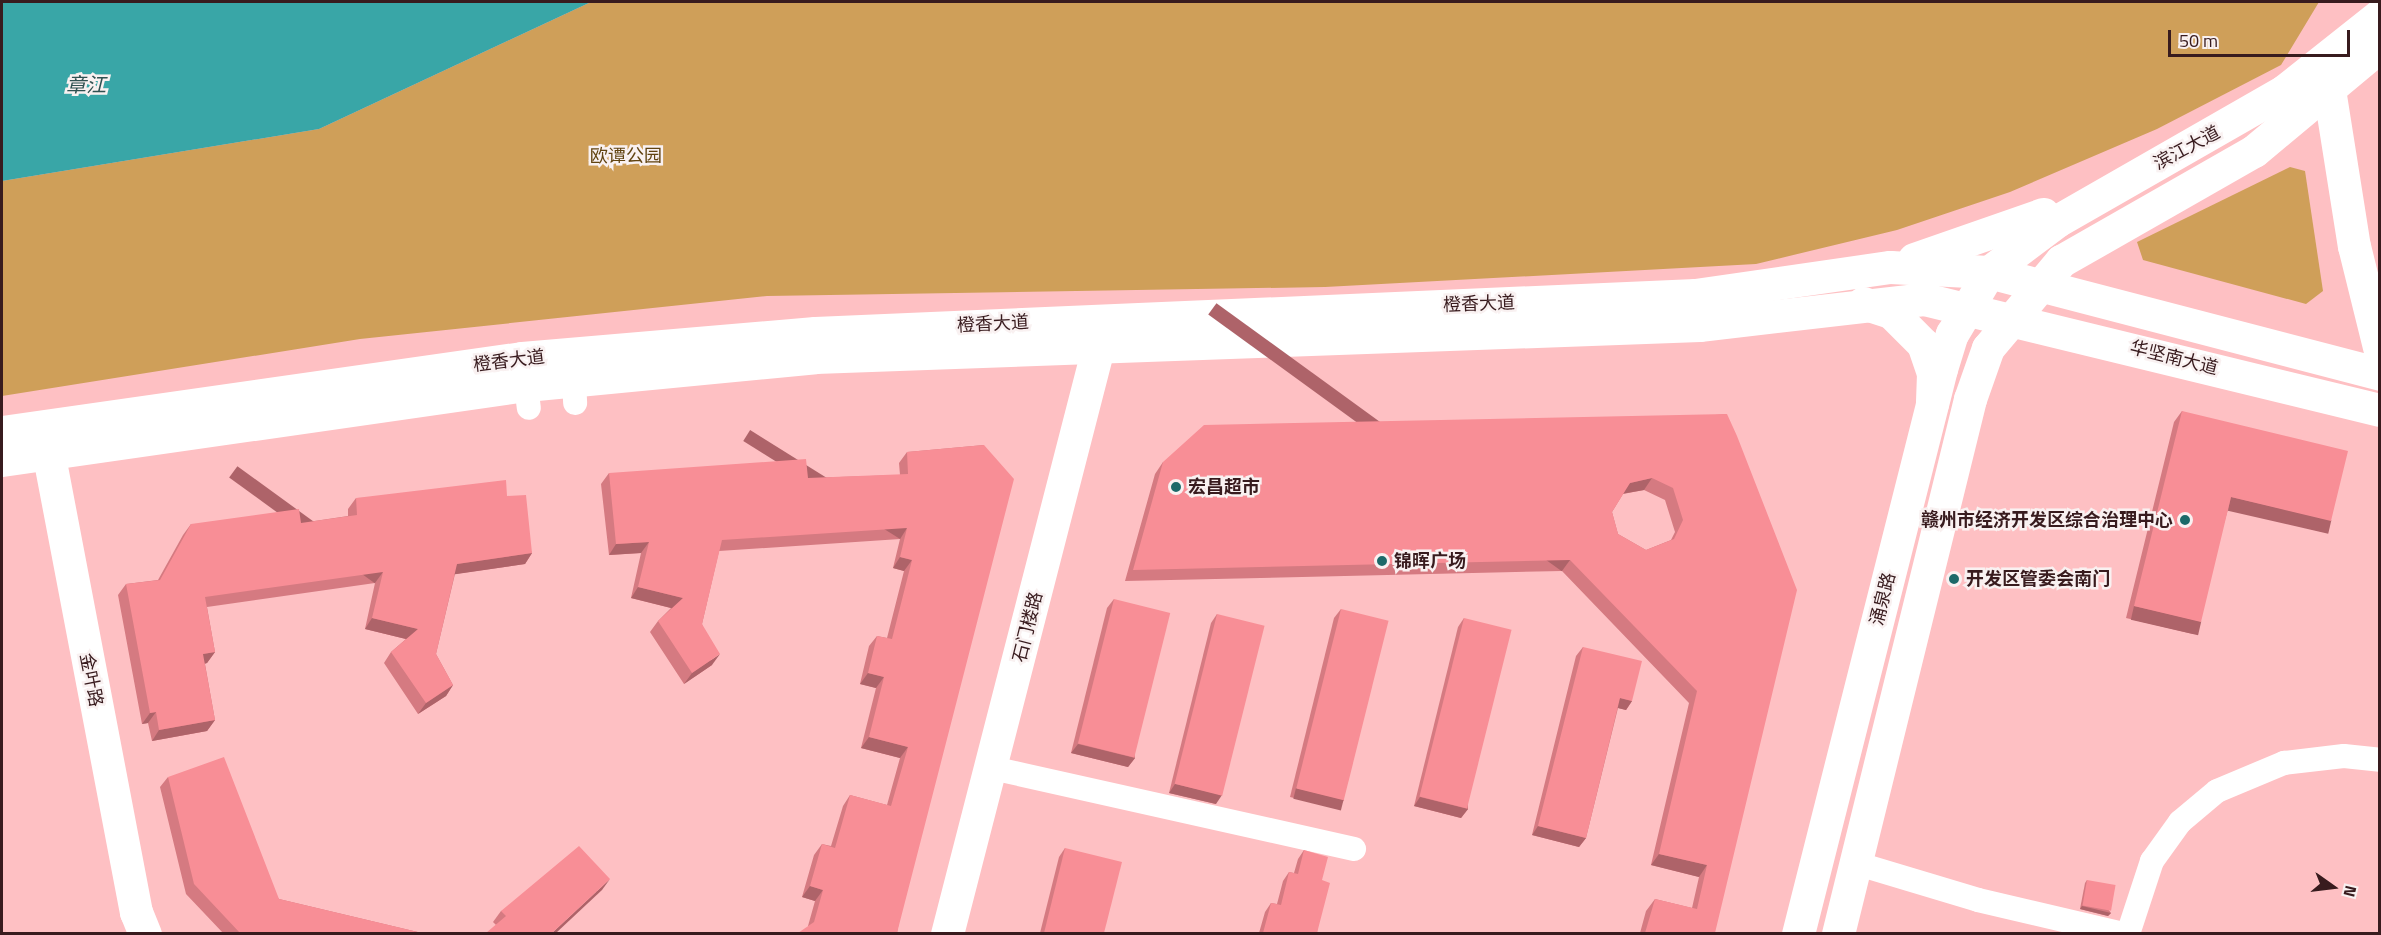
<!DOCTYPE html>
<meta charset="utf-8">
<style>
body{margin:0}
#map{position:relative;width:2381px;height:935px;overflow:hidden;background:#fec0c3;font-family:"Titillium Web","Noto Sans SC",sans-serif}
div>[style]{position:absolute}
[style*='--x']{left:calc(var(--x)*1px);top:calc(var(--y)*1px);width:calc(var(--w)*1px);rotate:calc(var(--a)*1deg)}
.green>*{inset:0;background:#cf9f59}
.water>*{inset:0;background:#39a6a7}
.street>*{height:24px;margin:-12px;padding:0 12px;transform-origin:12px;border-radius:12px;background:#fff}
.secondary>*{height:33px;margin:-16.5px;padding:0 16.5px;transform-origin:16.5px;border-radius:16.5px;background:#fff}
.primary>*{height:33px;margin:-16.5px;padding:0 16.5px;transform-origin:16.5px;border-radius:16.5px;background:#fff}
.wall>*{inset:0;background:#d57a81}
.shaded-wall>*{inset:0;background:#ae6369;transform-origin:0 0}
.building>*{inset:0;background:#f88e96;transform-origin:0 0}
.dots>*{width:16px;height:16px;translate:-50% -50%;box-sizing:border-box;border:3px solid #f9f1f1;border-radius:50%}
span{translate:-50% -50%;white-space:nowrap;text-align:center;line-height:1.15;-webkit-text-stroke:5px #f9f1f1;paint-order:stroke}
.street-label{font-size:18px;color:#381b1e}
.park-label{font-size:18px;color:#614310}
.poi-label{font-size:18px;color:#381b1e;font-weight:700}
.left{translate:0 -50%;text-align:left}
.right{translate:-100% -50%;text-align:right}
.water-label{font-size:20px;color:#305151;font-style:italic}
.frame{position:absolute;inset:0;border:3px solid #381b1e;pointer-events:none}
.north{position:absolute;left:2303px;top:857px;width:60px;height:60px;-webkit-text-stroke:4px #f9f1f1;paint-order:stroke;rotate:104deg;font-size:16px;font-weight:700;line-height:24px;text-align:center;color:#381b1e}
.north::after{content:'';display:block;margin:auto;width:21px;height:27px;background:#381b1e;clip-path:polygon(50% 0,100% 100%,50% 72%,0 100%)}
.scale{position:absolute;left:2168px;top:30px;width:182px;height:27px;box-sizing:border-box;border:3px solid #381b1e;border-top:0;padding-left:8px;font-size:18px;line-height:21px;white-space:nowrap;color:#381b1e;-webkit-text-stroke:4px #f9f1f1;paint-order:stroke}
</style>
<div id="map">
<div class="green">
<div style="clip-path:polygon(591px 2px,2319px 2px,2281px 65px,2157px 129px,2010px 192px,1897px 230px,1756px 264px,1325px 287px,767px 296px,360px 339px,2px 396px,2px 181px,319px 129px)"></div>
<div style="clip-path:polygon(2290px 167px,2305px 171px,2323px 291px,2306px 304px,2143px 260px,2137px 242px)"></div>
</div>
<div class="water">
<div style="clip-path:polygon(2px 2px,591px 2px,319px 129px,2px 181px)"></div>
</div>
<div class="street">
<div style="--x:574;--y:381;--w:22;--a:87"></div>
<div style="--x:526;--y:385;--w:23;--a:83"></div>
<div style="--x:992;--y:768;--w:371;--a:12.6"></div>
<div style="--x:1855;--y:863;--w:128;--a:16.7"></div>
<div style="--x:1978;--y:900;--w:149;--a:13.2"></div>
<div style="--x:2128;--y:934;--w:77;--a:-71.8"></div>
<div style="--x:2152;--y:861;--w:48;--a:-54.3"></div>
<div style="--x:2180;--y:822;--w:48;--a:-40"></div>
<div style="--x:2217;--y:791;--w:73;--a:-22.7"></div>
<div style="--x:2284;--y:763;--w:60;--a:-6.7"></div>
<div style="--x:2344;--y:756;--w:36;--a:6"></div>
</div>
<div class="secondary">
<div style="--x:2329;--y:89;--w:159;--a:81"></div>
<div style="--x:2354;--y:246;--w:108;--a:76.1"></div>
<div style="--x:1914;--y:259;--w:137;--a:-19.2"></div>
<div style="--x:44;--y:430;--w:491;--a:79.2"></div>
<div style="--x:136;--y:912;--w:24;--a:68"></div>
<div style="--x:2;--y:432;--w:525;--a:-8.1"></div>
<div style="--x:522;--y:358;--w:294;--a:-4.9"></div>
<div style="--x:815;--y:333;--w:881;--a:-2.47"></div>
<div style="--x:1695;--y:295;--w:197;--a:-8.2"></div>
<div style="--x:1890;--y:267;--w:99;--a:2.9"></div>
<div style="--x:1989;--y:272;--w:404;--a:14.6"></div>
<div style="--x:2;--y:460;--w:529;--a:-8.15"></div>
<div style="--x:526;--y:385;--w:290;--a:-5.5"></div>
<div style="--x:815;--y:357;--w:885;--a:-2.07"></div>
<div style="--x:1699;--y:325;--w:226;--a:-6.6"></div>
<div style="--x:1924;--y:299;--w:469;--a:13.7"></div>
<div style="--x:947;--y:934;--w:626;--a:-75.56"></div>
<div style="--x:1798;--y:934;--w:583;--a:-75.8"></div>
<div style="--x:1941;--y:369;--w:37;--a:-73"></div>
<div style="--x:1952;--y:334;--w:72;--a:-59.2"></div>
<div style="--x:1989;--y:272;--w:85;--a:-36.9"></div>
<div style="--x:2057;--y:221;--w:262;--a:-29.8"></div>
<div style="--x:2284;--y:91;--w:122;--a:-38.4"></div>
<div style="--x:1838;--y:934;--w:551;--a:-76.14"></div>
<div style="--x:1970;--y:399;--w:54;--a:-70.6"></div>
<div style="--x:1988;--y:348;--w:114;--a:-50"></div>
<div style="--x:2061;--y:261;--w:222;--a:-29.7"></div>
<div style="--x:2254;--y:151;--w:164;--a:-39.8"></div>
</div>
<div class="primary">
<div style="--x:1863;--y:303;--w:29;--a:18"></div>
<div style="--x:1891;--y:312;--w:45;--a:45"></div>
<div style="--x:1923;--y:344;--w:31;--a:71"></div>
<div style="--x:1933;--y:373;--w:31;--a:92"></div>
</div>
<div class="wall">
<div style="clip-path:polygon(2182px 411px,2331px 521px,2323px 532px,2228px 509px,2193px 634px,2126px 618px,2174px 422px)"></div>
<div style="clip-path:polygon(evenodd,1727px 414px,1715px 933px,1640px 933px,1646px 911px,1655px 899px,1692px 908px,1699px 877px,1651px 865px,1689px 703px,1562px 571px,1125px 581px,1155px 474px,1163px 462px,1727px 414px,1644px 490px,1665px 500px,1675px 532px,1671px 540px,1646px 550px,1618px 534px,1612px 512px,1623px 494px,1644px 490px)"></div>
<div style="clip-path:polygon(984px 445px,897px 933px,808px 926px,815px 901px,802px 897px,814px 855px,822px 844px,831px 846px,843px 806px,850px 795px,887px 805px,900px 758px,861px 748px,876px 688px,860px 684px,869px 646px,877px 636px,887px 638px,904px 571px,893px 568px,900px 539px,719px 551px,702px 624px,712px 665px,684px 684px,650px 632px,658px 621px,671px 608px,631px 598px,641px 553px,609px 555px,601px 484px,609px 473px,808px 478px,900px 475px,899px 463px,907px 452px)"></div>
<div style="clip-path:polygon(507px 496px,532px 553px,525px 564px,455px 574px,436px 654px,453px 685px,446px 696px,418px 714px,384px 663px,391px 652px,406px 639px,365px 629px,375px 583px,207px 607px,215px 652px,207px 663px,205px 664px,215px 720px,207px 731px,152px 741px,148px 723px,142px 724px,118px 595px,126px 584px,158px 580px,183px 535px,191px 524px,301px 523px,348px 516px,348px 509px,356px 498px)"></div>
<div style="clip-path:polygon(1114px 599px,1135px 758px,1128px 767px,1071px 753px,1107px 608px)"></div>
<div style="clip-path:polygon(1341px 609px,1344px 800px,1338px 809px,1290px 797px,1334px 618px)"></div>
<div style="clip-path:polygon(1217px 614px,1216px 804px,1169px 793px,1211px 623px)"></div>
<div style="clip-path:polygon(1464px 618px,1468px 809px,1461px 818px,1414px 806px,1458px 627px)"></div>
<div style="clip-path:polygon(1583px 647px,1632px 701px,1626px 710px,1618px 708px,1586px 838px,1579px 847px,1532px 835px,1576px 656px)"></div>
<div style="clip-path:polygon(168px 777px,279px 899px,422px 933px,223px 933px,186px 894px,160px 787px)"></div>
<div style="clip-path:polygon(1065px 848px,1104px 933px,1040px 933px,1059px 857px)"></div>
<div style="clip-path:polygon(1304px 850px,1322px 880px,1317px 933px,1259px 933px,1265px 912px,1271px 903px,1277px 904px,1283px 881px,1289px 872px,1294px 873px,1298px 859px)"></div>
<div style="clip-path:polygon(2087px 880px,2111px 913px,2108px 916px,2080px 909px,2085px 883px)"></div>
<div style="clip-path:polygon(602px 890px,496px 925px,493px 922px,501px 911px)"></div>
</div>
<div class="shaded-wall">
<div style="clip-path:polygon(1652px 478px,1644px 490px,1621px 494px,1630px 483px)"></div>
<div style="left:2231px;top:497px;width:103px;height:14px;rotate:13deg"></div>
<div style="left:907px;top:528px;width:13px;height:185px;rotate:122deg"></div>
<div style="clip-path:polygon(649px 542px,641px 553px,609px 555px,616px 544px)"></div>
<div style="clip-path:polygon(532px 553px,525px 564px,450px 575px,457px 564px)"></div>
<div style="clip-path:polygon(900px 557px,912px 560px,904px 571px,893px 568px)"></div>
<div style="left:1570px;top:560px;width:14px;height:437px;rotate:126deg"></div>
<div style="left:383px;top:572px;width:14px;height:180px;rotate:126deg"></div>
<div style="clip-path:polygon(638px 587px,683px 598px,675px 609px,631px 598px)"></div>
<div style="left:2134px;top:606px;width:69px;height:14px;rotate:13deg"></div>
<div style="clip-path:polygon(372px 618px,418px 629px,410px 640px,365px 629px)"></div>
<div style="clip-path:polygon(215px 652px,207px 663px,196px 665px,203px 654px)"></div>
<div style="clip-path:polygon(720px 654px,712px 665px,684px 684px,692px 673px)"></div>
<div style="clip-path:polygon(868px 673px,884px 677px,876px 688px,860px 684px)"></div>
<div style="clip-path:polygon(453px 685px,446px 696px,418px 714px,426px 703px)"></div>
<div style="clip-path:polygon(1620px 698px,1632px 701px,1626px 710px,1614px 707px)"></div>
<div style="clip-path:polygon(156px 712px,148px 723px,142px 724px,150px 713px)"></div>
<div style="clip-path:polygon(215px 720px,207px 731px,152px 741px,159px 730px)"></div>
<div style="clip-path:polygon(869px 737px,908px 747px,900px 758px,861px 748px)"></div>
<div style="clip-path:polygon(1078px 744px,1135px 758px,1128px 767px,1071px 753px)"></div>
<div style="clip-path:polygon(1175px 784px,1222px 795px,1216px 804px,1169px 793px)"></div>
<div style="left:1296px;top:788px;width:49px;height:11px;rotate:14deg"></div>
<div style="clip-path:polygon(1420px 797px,1468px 809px,1461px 818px,1414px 806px)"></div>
<div style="clip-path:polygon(1538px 826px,1586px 838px,1579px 847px,1532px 835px)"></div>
<div style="clip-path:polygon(1659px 854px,1707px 865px,1699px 877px,1651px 865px)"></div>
<div style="clip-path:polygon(610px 879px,602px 890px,556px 933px,552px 933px)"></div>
<div style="clip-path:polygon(810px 886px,823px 890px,815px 901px,802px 897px)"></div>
<div style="clip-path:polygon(2082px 906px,2111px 913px,2108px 916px,2080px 909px)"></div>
</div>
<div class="building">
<div style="clip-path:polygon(2182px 411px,2348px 451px,2331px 521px,2231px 497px,2201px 622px,2134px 606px)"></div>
<div style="clip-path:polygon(evenodd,1727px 414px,1737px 436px,1797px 590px,1715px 933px,1645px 933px,1655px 899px,1697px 909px,1707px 865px,1659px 854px,1697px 691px,1570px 560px,1133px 570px,1163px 462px,1204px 425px,1727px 414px,1652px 478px,1673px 488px,1683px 520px,1674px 539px,1646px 550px,1618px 534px,1612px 512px,1630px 483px,1652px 478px)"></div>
<div style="clip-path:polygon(984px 445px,1014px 479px,897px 933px,798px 933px,814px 922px,823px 890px,810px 886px,822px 844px,835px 848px,850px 795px,891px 806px,908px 747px,869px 737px,884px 677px,868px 673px,877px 636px,892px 639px,912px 560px,900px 557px,907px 528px,722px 540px,702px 624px,720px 654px,692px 673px,658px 621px,683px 598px,638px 587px,649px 542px,616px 544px,609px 473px,806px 459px,808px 478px,908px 474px,907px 452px)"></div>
<div style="clip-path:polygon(506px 480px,507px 496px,526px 495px,532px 553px,457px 564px,436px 654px,453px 685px,426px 703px,391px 652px,418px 629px,372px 618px,383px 572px,205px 597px,215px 652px,203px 654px,215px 720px,159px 730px,156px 712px,150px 713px,126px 584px,160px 580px,191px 524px,299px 509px,301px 523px,357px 515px,356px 498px)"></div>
<div style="left:1114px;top:599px;width:58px;height:149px;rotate:14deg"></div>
<div style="left:1341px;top:609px;width:49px;height:185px;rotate:14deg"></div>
<div style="left:1217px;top:614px;width:49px;height:175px;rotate:14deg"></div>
<div style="left:1464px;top:618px;width:49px;height:184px;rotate:14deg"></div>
<div style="clip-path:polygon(1583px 647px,1642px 661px,1632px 701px,1620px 698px,1586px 838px,1538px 826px)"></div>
<div style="clip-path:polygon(224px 757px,279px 899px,422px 933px,240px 933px,194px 884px,168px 777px)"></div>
<div style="clip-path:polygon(579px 846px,610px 879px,552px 933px,486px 933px,506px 916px,501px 911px)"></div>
<div style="clip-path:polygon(1065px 848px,1122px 862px,1104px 933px,1044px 933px)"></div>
<div style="clip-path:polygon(1304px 850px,1328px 857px,1322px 880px,1330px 883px,1317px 933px,1263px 933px,1271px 903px,1281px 905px,1289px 872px,1298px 874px)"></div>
<div style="left:2087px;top:880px;width:29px;height:26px;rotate:10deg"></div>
</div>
<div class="dots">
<div style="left:1176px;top:487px;background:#1c6969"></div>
<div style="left:2185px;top:520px;background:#1c6969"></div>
<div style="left:1382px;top:561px;background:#1c6969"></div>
<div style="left:1954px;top:579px;background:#1c6969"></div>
</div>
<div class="street-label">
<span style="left:2187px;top:148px;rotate:-28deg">滨江大道</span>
<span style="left:1479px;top:304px;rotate:-2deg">橙香大道</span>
<span style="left:993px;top:324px;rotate:-3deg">橙香大道</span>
<span style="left:2174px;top:358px;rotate:14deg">华坚南大道</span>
<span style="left:509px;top:361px;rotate:-7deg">橙香大道</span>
<span style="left:1883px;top:599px;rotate:-76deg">涌泉路</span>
<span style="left:1028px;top:627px;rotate:-76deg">石门楼路</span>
<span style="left:91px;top:680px;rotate:79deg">金叶路</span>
</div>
<div class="park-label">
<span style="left:626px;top:156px">欧谭公园</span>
</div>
<div class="poi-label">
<span class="left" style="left:1188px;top:487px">宏昌超市</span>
<span class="right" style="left:2173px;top:520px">赣州市经济开发区综合治理中心</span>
<span class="left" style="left:1394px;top:561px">锦晖广场</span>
<span class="left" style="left:1966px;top:579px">开发区管委会南门</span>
</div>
<div class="water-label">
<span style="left:86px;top:84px">章江</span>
</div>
<div class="frame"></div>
<div class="north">N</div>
<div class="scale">50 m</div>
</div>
